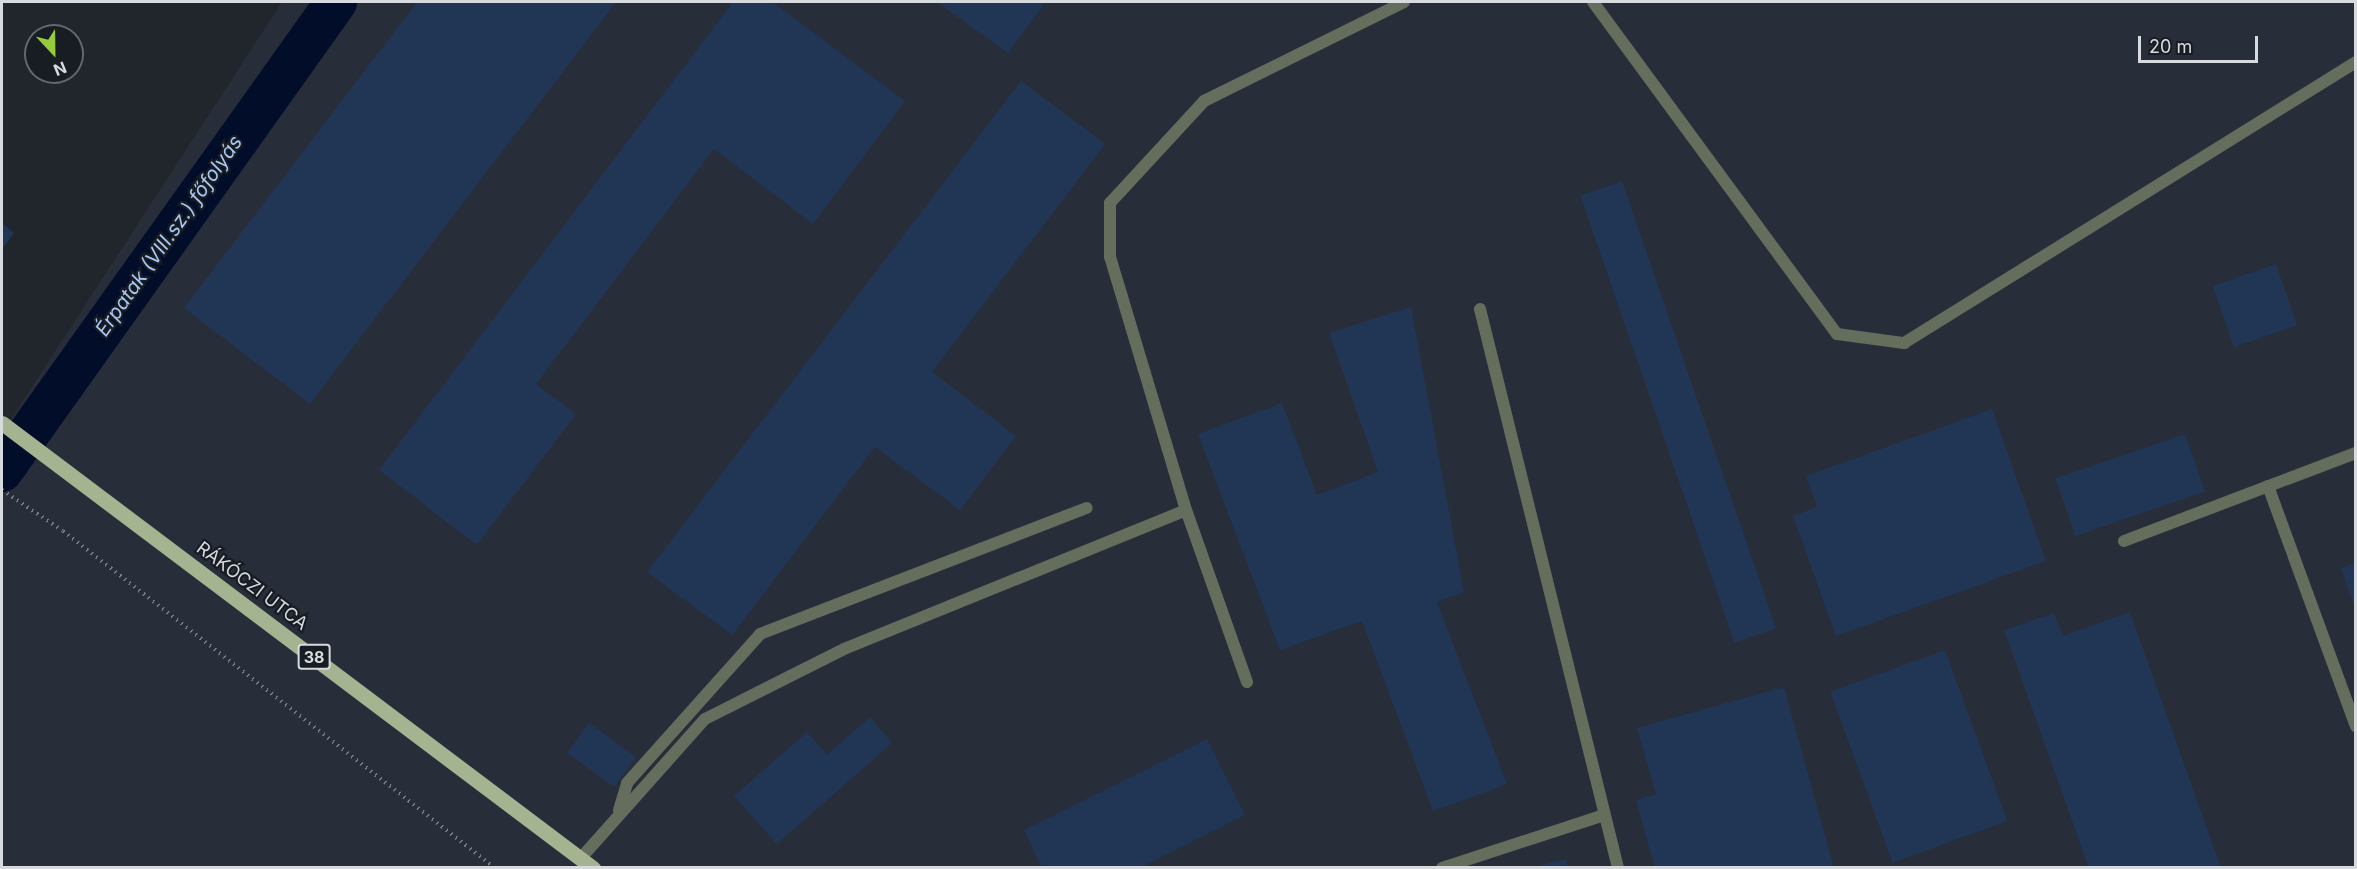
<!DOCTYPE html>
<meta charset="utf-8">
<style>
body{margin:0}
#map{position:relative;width:2357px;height:869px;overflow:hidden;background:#21262d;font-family:Inter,sans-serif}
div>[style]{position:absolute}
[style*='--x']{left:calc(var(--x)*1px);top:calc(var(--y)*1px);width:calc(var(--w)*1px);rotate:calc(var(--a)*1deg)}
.built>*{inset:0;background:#272e3a}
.canal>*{height:42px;margin:-21px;padding:0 21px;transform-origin:21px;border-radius:21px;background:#010d29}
.building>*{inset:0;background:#213554;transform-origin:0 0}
.path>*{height:4px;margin-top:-2px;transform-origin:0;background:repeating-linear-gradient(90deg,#797d83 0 1.5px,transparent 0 6px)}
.lane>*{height:12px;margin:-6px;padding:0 6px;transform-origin:6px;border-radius:6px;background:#656d5c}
.primary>*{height:15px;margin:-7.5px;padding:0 7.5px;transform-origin:7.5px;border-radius:7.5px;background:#a4b491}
span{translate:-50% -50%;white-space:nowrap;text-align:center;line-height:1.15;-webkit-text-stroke:4.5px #181c23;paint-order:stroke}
.shield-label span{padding:2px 4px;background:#181c23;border:2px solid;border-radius:4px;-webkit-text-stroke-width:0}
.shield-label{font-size:16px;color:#d7dadf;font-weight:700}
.street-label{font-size:18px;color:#d7dadf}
.water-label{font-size:20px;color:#a9c7f5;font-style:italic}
.frame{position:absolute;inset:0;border:3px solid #d7dadf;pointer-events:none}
.north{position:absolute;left:24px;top:24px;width:60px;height:60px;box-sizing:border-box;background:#181c23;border:2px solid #64686e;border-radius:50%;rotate:158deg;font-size:16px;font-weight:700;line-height:24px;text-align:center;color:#d7dadf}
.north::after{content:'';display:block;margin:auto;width:21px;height:27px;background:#95cc3b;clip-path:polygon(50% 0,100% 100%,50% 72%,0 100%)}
.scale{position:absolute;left:2138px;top:36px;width:120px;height:27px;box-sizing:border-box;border:3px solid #d7dadf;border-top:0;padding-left:8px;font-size:18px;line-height:21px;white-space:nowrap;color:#d7dadf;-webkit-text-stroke:4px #181c23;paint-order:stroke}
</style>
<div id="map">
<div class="built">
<div style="clip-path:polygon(282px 2px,2355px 2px,2355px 867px,2px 868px,2px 433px)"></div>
</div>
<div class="canal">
<div style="--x:2;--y:471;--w:576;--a:-54.54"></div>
</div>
<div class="building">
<div style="clip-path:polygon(417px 2px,616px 2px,310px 404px,184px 308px)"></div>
<div style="clip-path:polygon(733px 2px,773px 2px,905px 101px,813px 224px,714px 149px,536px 384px,576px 414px,477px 545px,379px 470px)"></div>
<div style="clip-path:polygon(937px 2px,1046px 2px,1008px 53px)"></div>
<div style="clip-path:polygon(1021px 81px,1105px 144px,932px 372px,1016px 436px,960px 510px,875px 447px,732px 635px,647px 572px)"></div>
<div style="left:1622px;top:181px;width:473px;height:44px;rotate:71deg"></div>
<div style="clip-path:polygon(2px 223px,14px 233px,2px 249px)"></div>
<div style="left:2276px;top:264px;width:65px;height:67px;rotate:71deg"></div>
<div style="clip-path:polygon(1411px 307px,1464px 592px,1437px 602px,1507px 784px,1433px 811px,1362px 621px,1280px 650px,1198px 434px,1282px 403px,1317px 495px,1378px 472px,1329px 333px)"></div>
<div style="clip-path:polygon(1992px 409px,2046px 561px,1836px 636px,1793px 516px,1817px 507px,1806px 476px)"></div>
<div style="left:2185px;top:434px;width:61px;height:137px;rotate:71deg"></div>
<div style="clip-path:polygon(2356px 563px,2356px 608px,2355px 609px,2341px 568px)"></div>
<div style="clip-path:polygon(2130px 612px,2221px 868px,2089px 868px,2004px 630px,2054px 613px,2063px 636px)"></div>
<div style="left:1945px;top:650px;width:182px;height:122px;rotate:70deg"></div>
<div style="clip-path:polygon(1784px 687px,1834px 868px,1655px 868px,1636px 800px,1656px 794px,1637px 728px)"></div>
<div style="clip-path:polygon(870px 717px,892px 743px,777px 844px,734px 796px,807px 732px,827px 755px)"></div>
<div style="left:589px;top:723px;width:58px;height:37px;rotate:36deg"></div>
<div style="clip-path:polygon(1207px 739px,1245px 815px,1140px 868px,1042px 868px,1024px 830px)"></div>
<div style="clip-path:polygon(1566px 859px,1568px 868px,1532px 868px,1532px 867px)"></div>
</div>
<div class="path">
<div style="--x:2;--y:490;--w:73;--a:33.9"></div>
<div style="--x:63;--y:531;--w:548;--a:37.96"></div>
</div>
<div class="lane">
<div style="--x:1593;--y:2;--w:412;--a:53.7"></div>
<div style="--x:1837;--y:334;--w:68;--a:7.7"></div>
<div style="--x:1904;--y:343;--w:532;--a:-31.87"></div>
<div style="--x:1480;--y:309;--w:576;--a:76.13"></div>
<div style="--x:2268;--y:486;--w:256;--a:69.9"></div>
<div style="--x:2124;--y:541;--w:248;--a:-20.8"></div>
<div style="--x:1247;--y:682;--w:182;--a:-109.5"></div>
<div style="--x:1186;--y:510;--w:264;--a:-106.7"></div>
<div style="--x:1110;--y:257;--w:54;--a:-90"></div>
<div style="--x:1110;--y:203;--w:139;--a:-47.3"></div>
<div style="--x:1204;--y:101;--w:223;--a:-26.3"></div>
<div style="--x:619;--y:810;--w:28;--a:-73"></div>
<div style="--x:627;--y:783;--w:200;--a:-48.2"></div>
<div style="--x:760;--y:634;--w:350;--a:-21.1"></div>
<div style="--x:581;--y:858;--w:186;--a:-48.3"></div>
<div style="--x:705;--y:719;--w:156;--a:-26.7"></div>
<div style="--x:844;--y:649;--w:369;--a:-22.1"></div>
<div style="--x:1442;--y:868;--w:170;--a:-18.1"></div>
</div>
<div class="primary">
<div style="--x:2;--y:423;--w:740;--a:36.98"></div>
</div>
<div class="shield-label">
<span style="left:314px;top:657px">38</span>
</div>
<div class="street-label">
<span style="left:252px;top:586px;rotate:37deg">RÁKÓCZI UTCA</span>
</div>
<div class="water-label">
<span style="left:169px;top:236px;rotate:-55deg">Érpatak (VIII.sz.) főfolyás</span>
</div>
<div class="frame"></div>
<div class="north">N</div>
<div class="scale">20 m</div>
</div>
